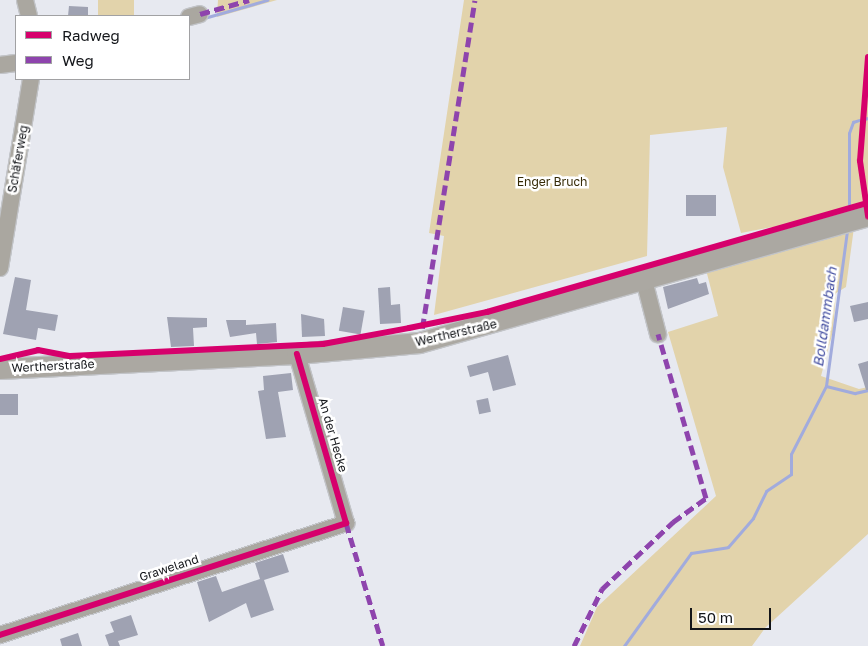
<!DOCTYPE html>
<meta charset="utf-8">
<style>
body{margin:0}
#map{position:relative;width:868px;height:646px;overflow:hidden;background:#e7e9f0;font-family:"Golos Text",sans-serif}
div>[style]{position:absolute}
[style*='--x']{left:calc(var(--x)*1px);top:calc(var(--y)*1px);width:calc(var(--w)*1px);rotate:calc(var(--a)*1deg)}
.green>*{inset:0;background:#e2d3ab;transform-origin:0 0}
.stream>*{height:3px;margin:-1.5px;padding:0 1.5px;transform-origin:1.5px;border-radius:1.5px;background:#a1abdd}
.building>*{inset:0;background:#9fa2b2;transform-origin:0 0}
.roads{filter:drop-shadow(1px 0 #c2c4c8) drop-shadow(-1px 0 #c2c4c8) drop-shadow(0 1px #c2c4c8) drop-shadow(0 -1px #c2c4c8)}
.minor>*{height:16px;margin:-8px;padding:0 8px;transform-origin:8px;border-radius:8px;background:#aaa7a0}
.major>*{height:20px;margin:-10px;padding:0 10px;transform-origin:10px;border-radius:10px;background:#aba8a2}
.quiet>*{height:5px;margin-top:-2.5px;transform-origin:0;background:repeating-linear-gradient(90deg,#8e44ad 0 10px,transparent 0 15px)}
.cycleway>*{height:6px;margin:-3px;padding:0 3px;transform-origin:3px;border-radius:3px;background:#d6006c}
span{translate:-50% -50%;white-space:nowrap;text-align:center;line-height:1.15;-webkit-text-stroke:5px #fff;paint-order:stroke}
.street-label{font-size:12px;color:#131519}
.park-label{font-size:12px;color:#362b07}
.water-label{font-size:14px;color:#434ea1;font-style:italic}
.legend{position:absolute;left:15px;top:15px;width:175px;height:65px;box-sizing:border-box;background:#fff;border:1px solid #a1a1a3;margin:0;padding:6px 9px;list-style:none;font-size:15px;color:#131519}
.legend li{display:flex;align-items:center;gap:10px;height:25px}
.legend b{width:25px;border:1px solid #a1a1a3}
.scale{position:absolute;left:690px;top:608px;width:81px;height:22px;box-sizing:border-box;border:2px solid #131519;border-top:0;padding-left:6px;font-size:15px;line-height:18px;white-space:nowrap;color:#131519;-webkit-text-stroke:4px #fff;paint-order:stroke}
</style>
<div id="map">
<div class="green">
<div style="left:98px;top:0;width:36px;height:16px"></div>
<div style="clip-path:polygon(218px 0,277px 0,217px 17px)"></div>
<div style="clip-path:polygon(464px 0,868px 0,868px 202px,857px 205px,846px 287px,836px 293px,833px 331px,821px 376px,859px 389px,868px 387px,868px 534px,765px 628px,752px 646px,580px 646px,597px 607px,716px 496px,668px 332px,718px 316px,705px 266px,771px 249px,772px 227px,741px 233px,723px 167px,727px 127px,650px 135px,647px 256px,434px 315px,444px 236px,429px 233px)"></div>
</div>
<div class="stream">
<div style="--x:204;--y:18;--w:66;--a:-15.9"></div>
<div style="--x:864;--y:119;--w:4;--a:-14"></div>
<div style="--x:849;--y:214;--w:81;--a:-90"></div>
<div style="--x:849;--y:133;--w:12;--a:-70"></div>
<div style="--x:853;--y:122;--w:6;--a:-18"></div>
<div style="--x:826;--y:386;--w:30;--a:14"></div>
<div style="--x:855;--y:393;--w:13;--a:-13"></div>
<div style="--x:624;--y:646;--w:115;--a:-54.2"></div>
<div style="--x:691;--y:553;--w:37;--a:-9"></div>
<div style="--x:728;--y:547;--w:38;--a:-49"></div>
<div style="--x:753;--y:518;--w:30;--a:-64"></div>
<div style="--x:766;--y:491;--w:30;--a:-34"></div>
<div style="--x:791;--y:474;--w:20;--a:-90"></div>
<div style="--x:791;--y:454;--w:76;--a:-62.8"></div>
<div style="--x:826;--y:386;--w:157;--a:-82.3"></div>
</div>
<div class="building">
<div style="clip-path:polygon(69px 6px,88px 7px,88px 16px,68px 16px)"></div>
<div style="left:686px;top:195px;width:30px;height:21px"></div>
<div style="clip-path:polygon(15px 277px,31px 280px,26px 310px,58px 315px,55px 331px,38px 328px,36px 340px,3px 334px)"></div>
<div style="clip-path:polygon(697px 278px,699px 284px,706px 282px,709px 294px,668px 309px,663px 287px)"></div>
<div style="clip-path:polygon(390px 287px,391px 305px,400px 304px,401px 323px,380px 324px,378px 288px)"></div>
<div style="clip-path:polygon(868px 302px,868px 319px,854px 322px,850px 306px)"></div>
<div style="left:343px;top:307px;width:22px;height:24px;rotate:10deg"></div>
<div style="clip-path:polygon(301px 314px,324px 319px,325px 336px,302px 337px)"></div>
<div style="clip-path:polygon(167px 317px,207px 318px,207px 327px,193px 328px,194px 346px,171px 347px)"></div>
<div style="clip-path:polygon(226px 320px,246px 320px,246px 325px,276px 323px,277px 342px,257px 344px,256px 333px,230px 337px)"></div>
<div style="clip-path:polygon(508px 355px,516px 385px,493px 391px,488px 372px,470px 377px,467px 366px)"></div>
<div style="clip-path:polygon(868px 361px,868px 390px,866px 390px,858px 364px)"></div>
<div style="clip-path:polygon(291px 373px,293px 390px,278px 392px,286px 437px,266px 439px,258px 391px,264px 390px,263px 376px)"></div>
<div style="left:0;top:394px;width:18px;height:21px"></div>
<div style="left:488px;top:398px;width:14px;height:12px;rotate:78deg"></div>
<div style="clip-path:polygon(283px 554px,289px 572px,264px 580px,274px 610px,251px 618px,246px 603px,209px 622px,197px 582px,216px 576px,222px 592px,260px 579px,255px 563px)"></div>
<div style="clip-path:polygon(131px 615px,138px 635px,118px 641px,120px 646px,109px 646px,105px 635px,114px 632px,110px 622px)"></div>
<div style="clip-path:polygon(78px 633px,82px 646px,62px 646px,60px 639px)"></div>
</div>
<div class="roads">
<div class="minor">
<div style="--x:25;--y:0;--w:16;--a:76"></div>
<div style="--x:189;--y:17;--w:11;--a:-15"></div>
<div style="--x:0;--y:65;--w:16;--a:-7"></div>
<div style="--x:0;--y:268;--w:192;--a:-80.7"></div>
<div style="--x:644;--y:280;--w:56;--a:75.5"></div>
<div style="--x:0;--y:635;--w:364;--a:-17.9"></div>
<div style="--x:346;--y:523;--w:176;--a:-106.2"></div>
</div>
<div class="major">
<div style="--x:0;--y:369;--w:297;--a:-2.9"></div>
<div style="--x:297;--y:354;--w:123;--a:-5.1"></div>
<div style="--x:420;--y:343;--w:466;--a:-15.8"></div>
</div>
</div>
<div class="quiet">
<div style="--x:200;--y:14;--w:51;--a:-15.9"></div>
<div style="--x:420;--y:343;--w:347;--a:-80.9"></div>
<div style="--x:346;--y:523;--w:128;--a:73.3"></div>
<div style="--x:574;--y:646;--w:64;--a:-63.8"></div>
<div style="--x:602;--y:589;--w:98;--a:-43.3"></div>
<div style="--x:673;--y:522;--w:41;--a:-36"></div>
<div style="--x:706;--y:498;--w:171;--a:-106.3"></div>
</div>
<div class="cycleway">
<div style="--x:868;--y:57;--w:104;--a:94.4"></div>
<div style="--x:860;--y:161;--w:56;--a:81.7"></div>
<div style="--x:0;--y:359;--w:39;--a:-13"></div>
<div style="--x:38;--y:350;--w:33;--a:11"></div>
<div style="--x:70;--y:356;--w:253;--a:-2.7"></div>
<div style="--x:323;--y:344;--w:87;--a:-10.5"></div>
<div style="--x:409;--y:328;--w:80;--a:-11.6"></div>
<div style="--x:487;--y:312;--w:396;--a:-16"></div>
<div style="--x:0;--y:635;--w:364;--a:-17.9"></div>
<div style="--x:346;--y:523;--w:176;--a:-106.2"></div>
</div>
<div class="street-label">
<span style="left:18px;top:159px;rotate:-80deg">Schäferweg</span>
<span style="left:456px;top:333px;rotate:-13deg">Wertherstraße</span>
<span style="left:53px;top:366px;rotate:-3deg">Wertherstraße</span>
<span style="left:333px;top:435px;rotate:74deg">An der Hecke</span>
<span style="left:169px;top:568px;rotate:-18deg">Graweland</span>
</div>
<div class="park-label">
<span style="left:552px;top:182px">Enger Bruch</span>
</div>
<div class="water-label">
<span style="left:825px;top:317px;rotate:-82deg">Bolldammbach</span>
</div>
<ul class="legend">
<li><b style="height:6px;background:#d6006c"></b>Radweg</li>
<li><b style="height:6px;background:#8e44ad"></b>Weg</li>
</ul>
<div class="scale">50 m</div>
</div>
